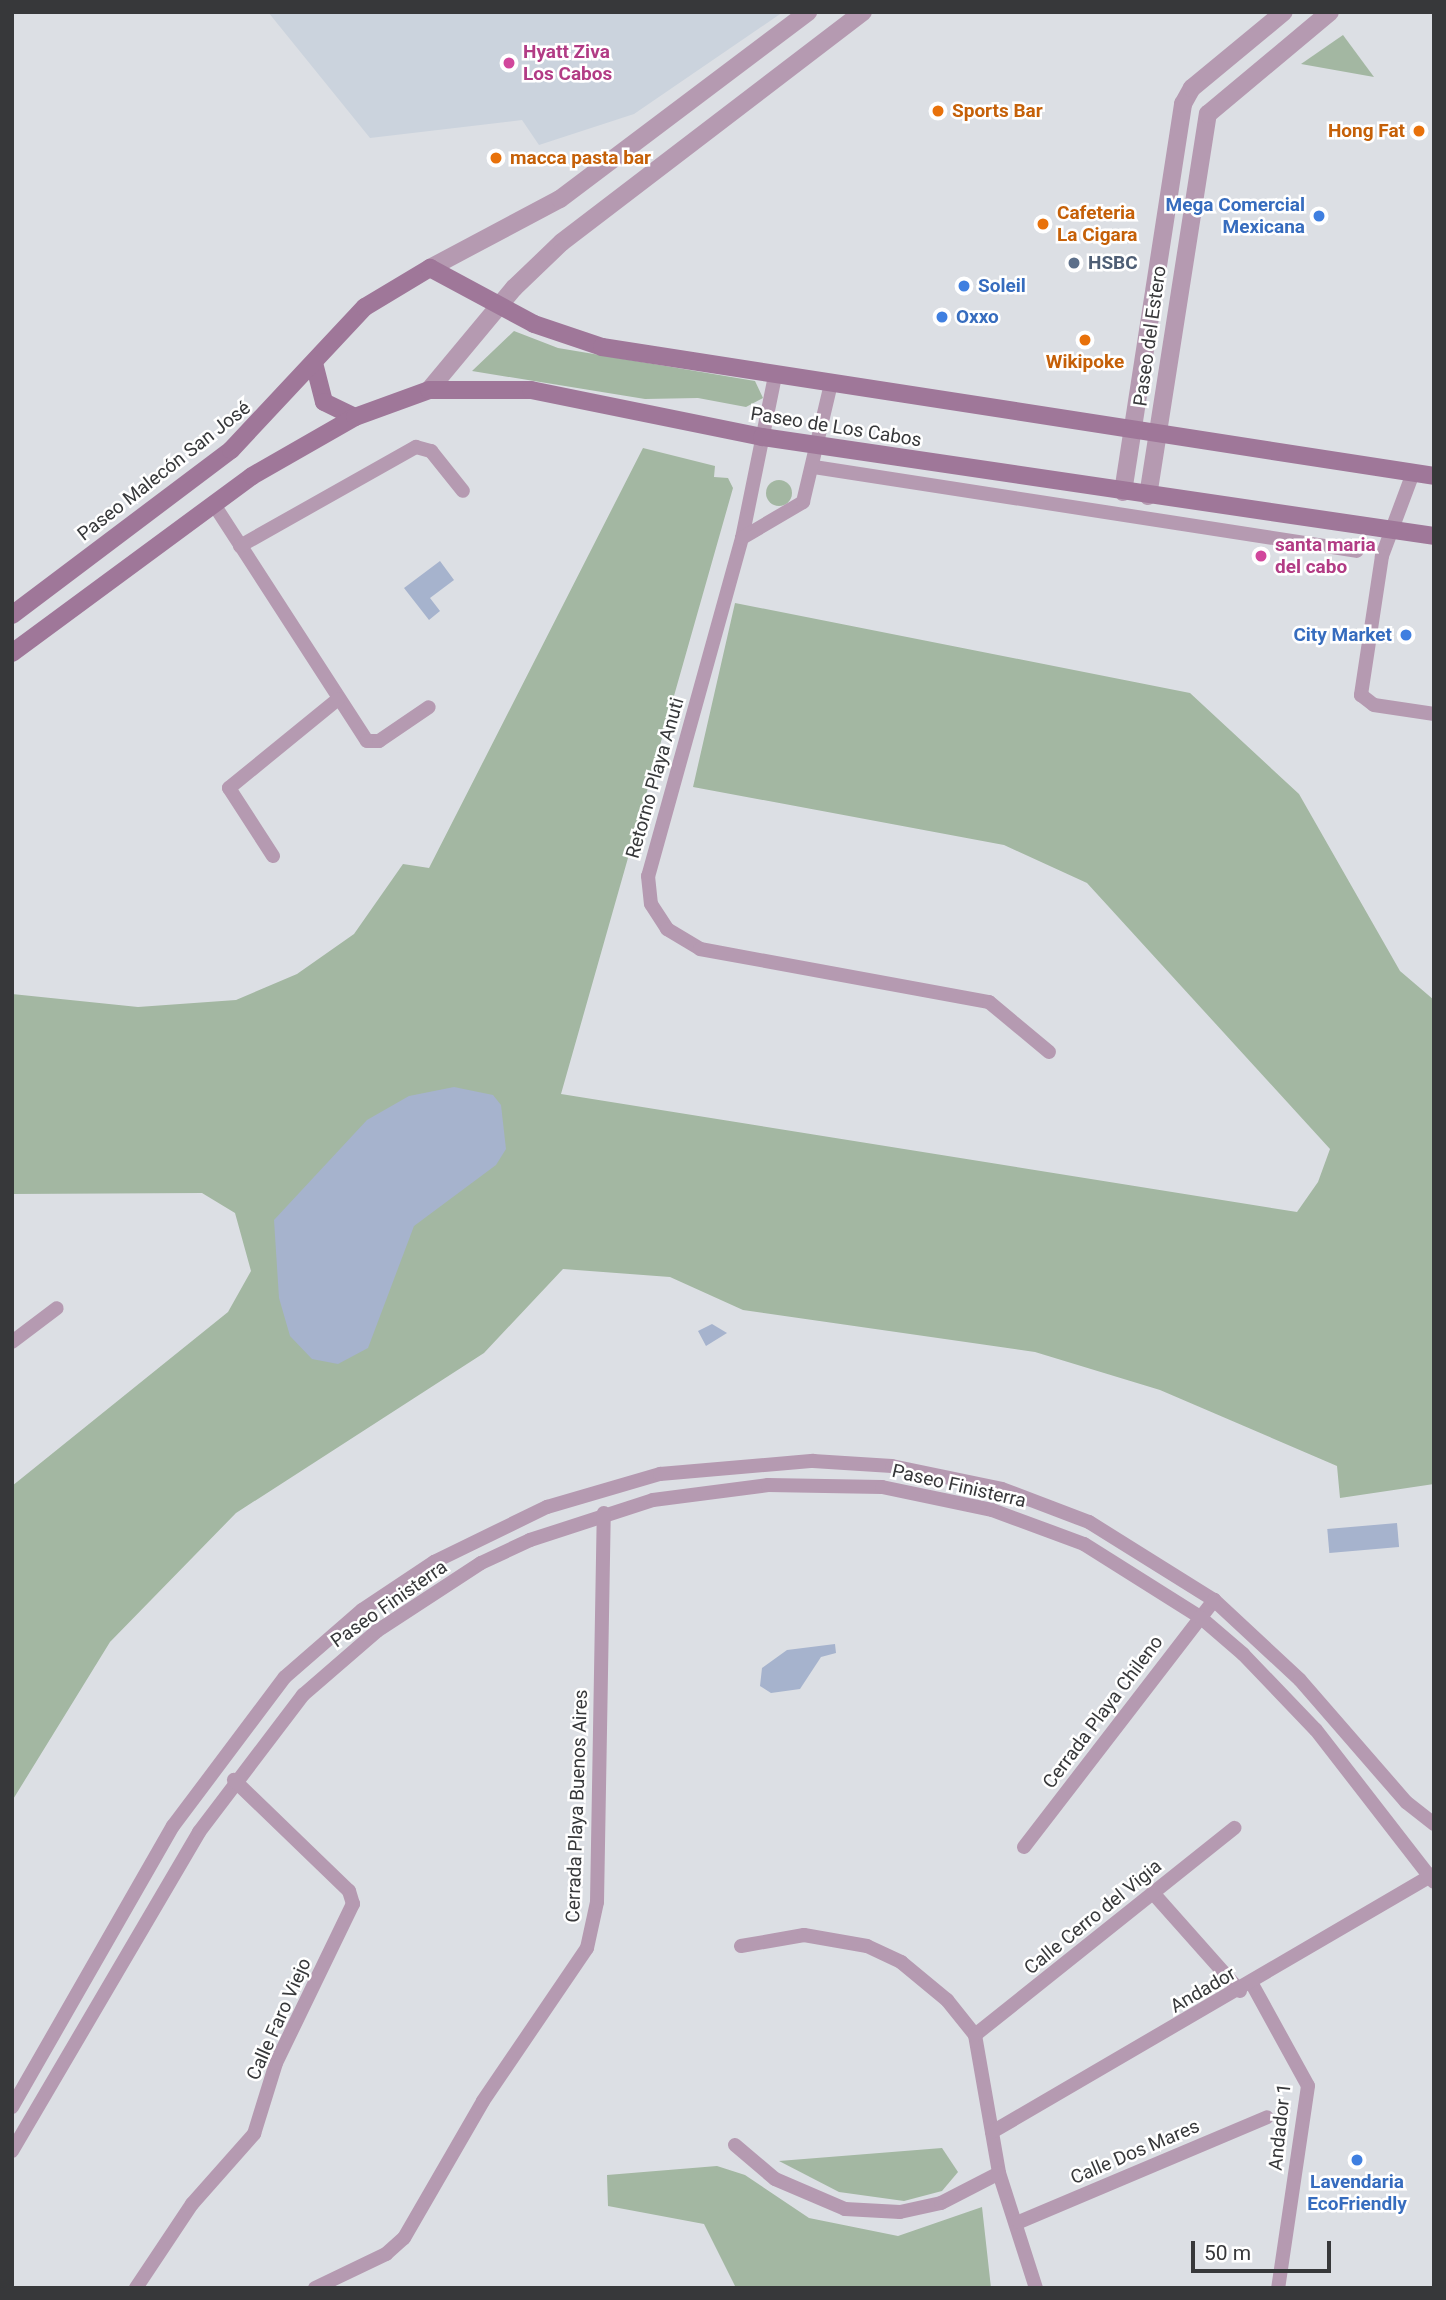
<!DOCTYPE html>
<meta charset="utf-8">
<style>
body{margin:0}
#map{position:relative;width:1446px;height:2300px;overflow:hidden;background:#dcdfe4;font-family:Roboto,sans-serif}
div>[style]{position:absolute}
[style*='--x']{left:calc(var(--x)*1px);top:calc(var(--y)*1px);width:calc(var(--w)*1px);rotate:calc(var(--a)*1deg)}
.built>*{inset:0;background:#cbd3dd}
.green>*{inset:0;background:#a3b7a2}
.round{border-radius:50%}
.water>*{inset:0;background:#a6b3cd;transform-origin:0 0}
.minor>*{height:14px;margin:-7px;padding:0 7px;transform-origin:7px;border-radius:7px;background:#b59ab1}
.tertiary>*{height:18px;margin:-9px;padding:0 9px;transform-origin:9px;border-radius:9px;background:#b59ab1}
.secondary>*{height:18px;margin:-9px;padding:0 9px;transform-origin:9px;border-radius:9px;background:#9f7799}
.dots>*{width:19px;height:19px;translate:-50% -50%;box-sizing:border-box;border:4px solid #fff;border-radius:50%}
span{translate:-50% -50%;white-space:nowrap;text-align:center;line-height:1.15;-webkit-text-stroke:5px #fff;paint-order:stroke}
.hotel-label{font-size:19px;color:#b23c85;font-weight:700}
.left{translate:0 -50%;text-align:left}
.food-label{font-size:19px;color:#c56008;font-weight:700}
.right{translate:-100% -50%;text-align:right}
.shop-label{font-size:19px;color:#366cbe;font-weight:700}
.service-label{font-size:19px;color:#4e5e75;font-weight:700}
.street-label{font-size:19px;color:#37383a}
.frame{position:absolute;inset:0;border:14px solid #37383a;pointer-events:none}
.scale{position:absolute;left:1191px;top:2241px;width:140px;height:32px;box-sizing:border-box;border:4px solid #37383a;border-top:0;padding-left:9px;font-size:21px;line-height:24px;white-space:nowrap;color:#37383a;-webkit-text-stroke:5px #fff;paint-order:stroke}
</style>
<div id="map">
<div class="built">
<div style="clip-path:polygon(268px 12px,783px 12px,634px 114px,539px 145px,522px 120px,370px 138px)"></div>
</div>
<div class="green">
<div style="clip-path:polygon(1343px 35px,1374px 77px,1301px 64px)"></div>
<div style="clip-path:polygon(514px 331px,558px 348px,755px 381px,763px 398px,746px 407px,698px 398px,645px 399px,472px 371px)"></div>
<div style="clip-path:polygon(643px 448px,715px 466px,714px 477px,728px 478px,733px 488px,561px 1094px,1297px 1212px,1318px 1182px,1330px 1149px,1087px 883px,1004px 845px,693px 787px,735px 603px,1190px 693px,1299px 794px,1400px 971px,1434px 1000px,1434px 1484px,1340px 1498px,1337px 1466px,1160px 1390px,1035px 1352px,743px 1310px,670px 1277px,563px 1269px,484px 1353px,236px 1513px,110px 1642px,12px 1801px,12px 1486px,228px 1312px,251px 1271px,235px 1213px,202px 1193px,12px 1194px,12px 994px,138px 1007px,236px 1000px,297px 974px,354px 934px,403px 864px,429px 868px)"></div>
<div class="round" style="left:766px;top:480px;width:26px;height:26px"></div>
<div style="clip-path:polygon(942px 2148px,958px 2172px,942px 2191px,904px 2201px,839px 2192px,779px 2161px)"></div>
<div style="clip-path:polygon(717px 2166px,745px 2175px,809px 2218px,898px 2236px,982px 2207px,991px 2288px,736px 2288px,704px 2224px,608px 2206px,607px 2175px)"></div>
</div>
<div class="water">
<div style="clip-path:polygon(440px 561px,454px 580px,430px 598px,440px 611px,429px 620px,404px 588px)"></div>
<div style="clip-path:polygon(454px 1087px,493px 1095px,501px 1105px,506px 1149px,496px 1165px,414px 1226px,368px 1348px,338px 1364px,312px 1359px,290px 1336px,279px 1298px,274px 1220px,367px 1120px,409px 1096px)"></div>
<div style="clip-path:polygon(712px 1324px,727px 1333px,706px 1346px,698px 1331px)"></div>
<div style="left:1397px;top:1523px;width:24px;height:70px;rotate:85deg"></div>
<div style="clip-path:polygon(835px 1644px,836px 1653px,821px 1657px,800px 1689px,771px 1693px,760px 1686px,762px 1668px,787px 1650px)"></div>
</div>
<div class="minor">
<div style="--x:775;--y:376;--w:165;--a:101.5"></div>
<div style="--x:742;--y:538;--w:351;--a:105.5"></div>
<div style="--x:648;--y:876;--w:28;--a:84"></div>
<div style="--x:651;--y:904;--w:30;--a:57"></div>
<div style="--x:667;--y:929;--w:39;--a:31"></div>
<div style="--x:700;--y:949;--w:294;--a:10.4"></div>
<div style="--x:989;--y:1002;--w:78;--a:39.8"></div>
<div style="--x:814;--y:467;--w:549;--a:8.79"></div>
<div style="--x:1413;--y:473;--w:89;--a:110.5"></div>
<div style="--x:1382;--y:556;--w:141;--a:98.6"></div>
<div style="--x:1361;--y:695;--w:16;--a:38"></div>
<div style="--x:1374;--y:705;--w:61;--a:8.5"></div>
<div style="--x:213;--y:503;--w:283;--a:57.1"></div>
<div style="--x:367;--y:741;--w:12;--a:0"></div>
<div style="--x:379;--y:741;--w:60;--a:-34.2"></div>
<div style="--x:742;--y:538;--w:71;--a:-30.5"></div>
<div style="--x:803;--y:502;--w:121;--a:-76.7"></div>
<div style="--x:240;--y:546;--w:202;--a:-29.4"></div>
<div style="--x:416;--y:447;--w:16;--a:15"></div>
<div style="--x:431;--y:451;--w:51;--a:51.3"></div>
<div style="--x:273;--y:856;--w:81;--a:-122.9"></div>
<div style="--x:229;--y:788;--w:141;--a:-39.2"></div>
<div style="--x:12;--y:1342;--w:56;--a:-37.1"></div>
<div style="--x:1024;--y:1847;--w:312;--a:-52.4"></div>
<div style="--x:1153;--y:1893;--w:131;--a:48.4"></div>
<div style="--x:741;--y:1946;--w:64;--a:-9.9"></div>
<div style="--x:804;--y:1935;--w:64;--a:9.9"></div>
<div style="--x:867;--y:1946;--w:38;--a:25"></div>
<div style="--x:901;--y:1962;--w:60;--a:39.6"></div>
<div style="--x:947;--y:2000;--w:45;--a:51.3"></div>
<div style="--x:975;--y:2035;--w:140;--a:80.1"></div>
<div style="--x:999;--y:2173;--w:121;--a:72.2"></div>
<div style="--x:1252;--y:1984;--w:116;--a:61.2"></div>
<div style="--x:1308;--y:2086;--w:204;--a:98.4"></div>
<div style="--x:975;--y:2035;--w:332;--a:-38.6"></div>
<div style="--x:12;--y:2107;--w:324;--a:-60.2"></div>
<div style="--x:173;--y:1826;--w:186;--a:-53.1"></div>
<div style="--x:285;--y:1677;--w:102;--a:-41"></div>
<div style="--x:362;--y:1610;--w:87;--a:-33.7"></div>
<div style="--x:434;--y:1562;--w:126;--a:-26"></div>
<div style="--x:547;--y:1507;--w:118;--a:-16.3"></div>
<div style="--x:660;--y:1474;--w:154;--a:-4.9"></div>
<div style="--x:813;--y:1461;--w:79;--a:3.6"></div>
<div style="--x:892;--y:1466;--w:112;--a:11.8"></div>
<div style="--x:1002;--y:1489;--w:93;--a:20.8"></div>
<div style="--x:1089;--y:1522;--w:147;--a:32"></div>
<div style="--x:1214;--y:1600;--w:117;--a:42.9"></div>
<div style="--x:1300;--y:1680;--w:162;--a:49"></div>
<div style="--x:1406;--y:1802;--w:36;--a:38"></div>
<div style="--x:992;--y:2132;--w:512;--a:-30.27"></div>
<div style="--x:735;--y:2145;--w:52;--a:40.4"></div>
<div style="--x:775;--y:2179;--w:76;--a:23.2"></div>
<div style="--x:845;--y:2209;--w:55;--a:3.1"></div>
<div style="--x:900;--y:2212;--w:42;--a:-12.4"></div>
<div style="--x:941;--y:2203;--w:65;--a:-27.3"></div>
<div style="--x:12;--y:2151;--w:370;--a:-59.6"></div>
<div style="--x:199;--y:1832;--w:172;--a:-52.8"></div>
<div style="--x:303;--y:1695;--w:98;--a:-40.9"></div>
<div style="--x:377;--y:1631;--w:124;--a:-33.2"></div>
<div style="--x:481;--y:1563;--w:54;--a:-25.1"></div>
<div style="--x:530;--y:1540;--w:129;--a:-18"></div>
<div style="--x:653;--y:1500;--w:116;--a:-7.4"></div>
<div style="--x:768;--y:1485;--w:114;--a:1"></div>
<div style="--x:882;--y:1487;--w:112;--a:11.8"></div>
<div style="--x:992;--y:1510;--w:98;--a:20.3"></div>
<div style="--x:1084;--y:1544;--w:137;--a:32.2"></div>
<div style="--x:1200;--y:1617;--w:57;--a:40.7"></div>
<div style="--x:1243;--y:1654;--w:105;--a:46.2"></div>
<div style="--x:1316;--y:1730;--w:192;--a:52.2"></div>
<div style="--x:1019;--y:2222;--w:269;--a:-22.9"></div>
<div style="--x:136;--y:2288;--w:101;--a:-56.3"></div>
<div style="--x:192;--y:2204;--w:94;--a:-48.5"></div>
<div style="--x:254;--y:2134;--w:74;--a:-72.8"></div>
<div style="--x:276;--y:2063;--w:177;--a:-64.2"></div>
<div style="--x:353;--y:1904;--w:14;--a:-107"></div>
<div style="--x:349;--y:1891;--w:160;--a:-136"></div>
<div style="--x:315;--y:2288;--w:79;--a:-25.6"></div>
<div style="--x:386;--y:2254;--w:24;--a:-42"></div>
<div style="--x:404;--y:2238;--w:158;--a:-60"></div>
<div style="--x:483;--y:2101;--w:185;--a:-55.8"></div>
<div style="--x:587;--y:1948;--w:47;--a:-77.7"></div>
<div style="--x:597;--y:1902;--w:389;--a:-89"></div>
</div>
<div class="tertiary">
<div style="--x:430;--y:268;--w:147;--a:-28"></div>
<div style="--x:560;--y:199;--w:311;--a:-37"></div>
<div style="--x:429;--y:390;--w:133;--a:-50.2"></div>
<div style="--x:514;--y:288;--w:66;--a:-43.8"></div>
<div style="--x:562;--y:242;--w:379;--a:-37.4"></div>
<div style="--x:1123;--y:492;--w:393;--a:-81.2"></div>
<div style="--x:1183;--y:104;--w:18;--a:-61"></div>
<div style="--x:1192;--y:88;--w:119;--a:-39.6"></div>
<div style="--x:1148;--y:496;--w:387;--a:-81.1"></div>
<div style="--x:1208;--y:114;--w:159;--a:-39.9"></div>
</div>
<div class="secondary">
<div style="--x:314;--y:363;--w:40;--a:75.6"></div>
<div style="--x:324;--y:402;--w:34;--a:26"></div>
<div style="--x:12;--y:615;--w:274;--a:-37"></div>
<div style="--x:231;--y:450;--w:196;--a:-46.9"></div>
<div style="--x:365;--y:307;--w:76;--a:-31"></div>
<div style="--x:430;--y:268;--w:118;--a:28.3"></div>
<div style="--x:534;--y:324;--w:72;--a:18.7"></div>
<div style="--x:602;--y:347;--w:842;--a:8.81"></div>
<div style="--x:12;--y:653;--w:298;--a:-36.4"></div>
<div style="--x:252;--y:476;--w:119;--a:-29.8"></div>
<div style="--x:355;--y:417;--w:79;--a:-20"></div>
<div style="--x:429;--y:390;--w:102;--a:0"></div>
<div style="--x:531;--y:390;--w:236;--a:11.5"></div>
<div style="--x:762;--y:437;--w:679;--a:8.38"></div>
</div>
<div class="dots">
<div style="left:509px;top:63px;background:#d1479c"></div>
<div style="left:938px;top:111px;background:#e8710a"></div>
<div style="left:1419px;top:131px;background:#e8710a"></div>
<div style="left:496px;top:158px;background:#e8710a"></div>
<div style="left:1319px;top:216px;background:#3f7fe0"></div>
<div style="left:1043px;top:224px;background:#e8710a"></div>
<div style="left:1074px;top:263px;background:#5c6f8a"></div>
<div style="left:964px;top:286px;background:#3f7fe0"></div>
<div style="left:942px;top:317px;background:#3f7fe0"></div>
<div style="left:1085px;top:340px;background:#e8710a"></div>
<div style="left:1261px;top:556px;background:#d1479c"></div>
<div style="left:1406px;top:635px;background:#3f7fe0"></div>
<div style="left:1357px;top:2160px;background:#3f7fe0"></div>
</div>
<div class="hotel-label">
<span class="left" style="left:523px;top:63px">Hyatt Ziva<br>Los Cabos</span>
<span class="left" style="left:1275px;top:556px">santa maria<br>del cabo</span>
</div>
<div class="food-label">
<span class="left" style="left:952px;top:111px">Sports Bar</span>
<span class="right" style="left:1405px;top:131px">Hong Fat</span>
<span class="left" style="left:510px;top:158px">macca pasta bar</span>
<span class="left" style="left:1057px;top:224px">Cafeteria<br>La Cigara</span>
<span style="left:1085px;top:362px">Wikipoke</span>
</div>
<div class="shop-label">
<span class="right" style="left:1305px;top:216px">Mega Comercial<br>Mexicana</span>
<span class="left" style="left:978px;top:286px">Soleil</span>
<span class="left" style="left:956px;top:317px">Oxxo</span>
<span class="right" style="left:1392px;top:635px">City Market</span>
<span style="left:1357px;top:2193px">Lavendaria<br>EcoFriendly</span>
</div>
<div class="service-label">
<span class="left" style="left:1088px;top:263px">HSBC</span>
</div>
<div class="street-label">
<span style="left:1150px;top:336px;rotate:-82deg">Paseo del Estero</span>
<span style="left:836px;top:427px;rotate:9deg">Paseo de Los Cabos</span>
<span style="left:164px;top:471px;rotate:-38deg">Paseo Malecón San José</span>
<span style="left:655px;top:778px;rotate:-74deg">Retorno Playa Anuti</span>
<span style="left:959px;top:1486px;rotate:13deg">Paseo Finisterra</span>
<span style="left:389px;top:1604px;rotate:-35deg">Paseo Finisterra</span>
<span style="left:1103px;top:1712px;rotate:-53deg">Cerrada Playa Chileno</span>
<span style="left:577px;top:1806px;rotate:-88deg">Cerrada Playa Buenos Aires</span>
<span style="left:1093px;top:1917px;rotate:-39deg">Calle Cerro del Vigia</span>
<span style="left:1203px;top:1990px;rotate:-30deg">Andador</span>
<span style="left:279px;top:2019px;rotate:-66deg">Calle Faro Viejo</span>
<span style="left:1280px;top:2127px;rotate:-84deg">Andador 1</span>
<span style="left:1135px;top:2152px;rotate:-23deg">Calle Dos Mares</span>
</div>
<div class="frame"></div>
<div class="scale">50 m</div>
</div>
